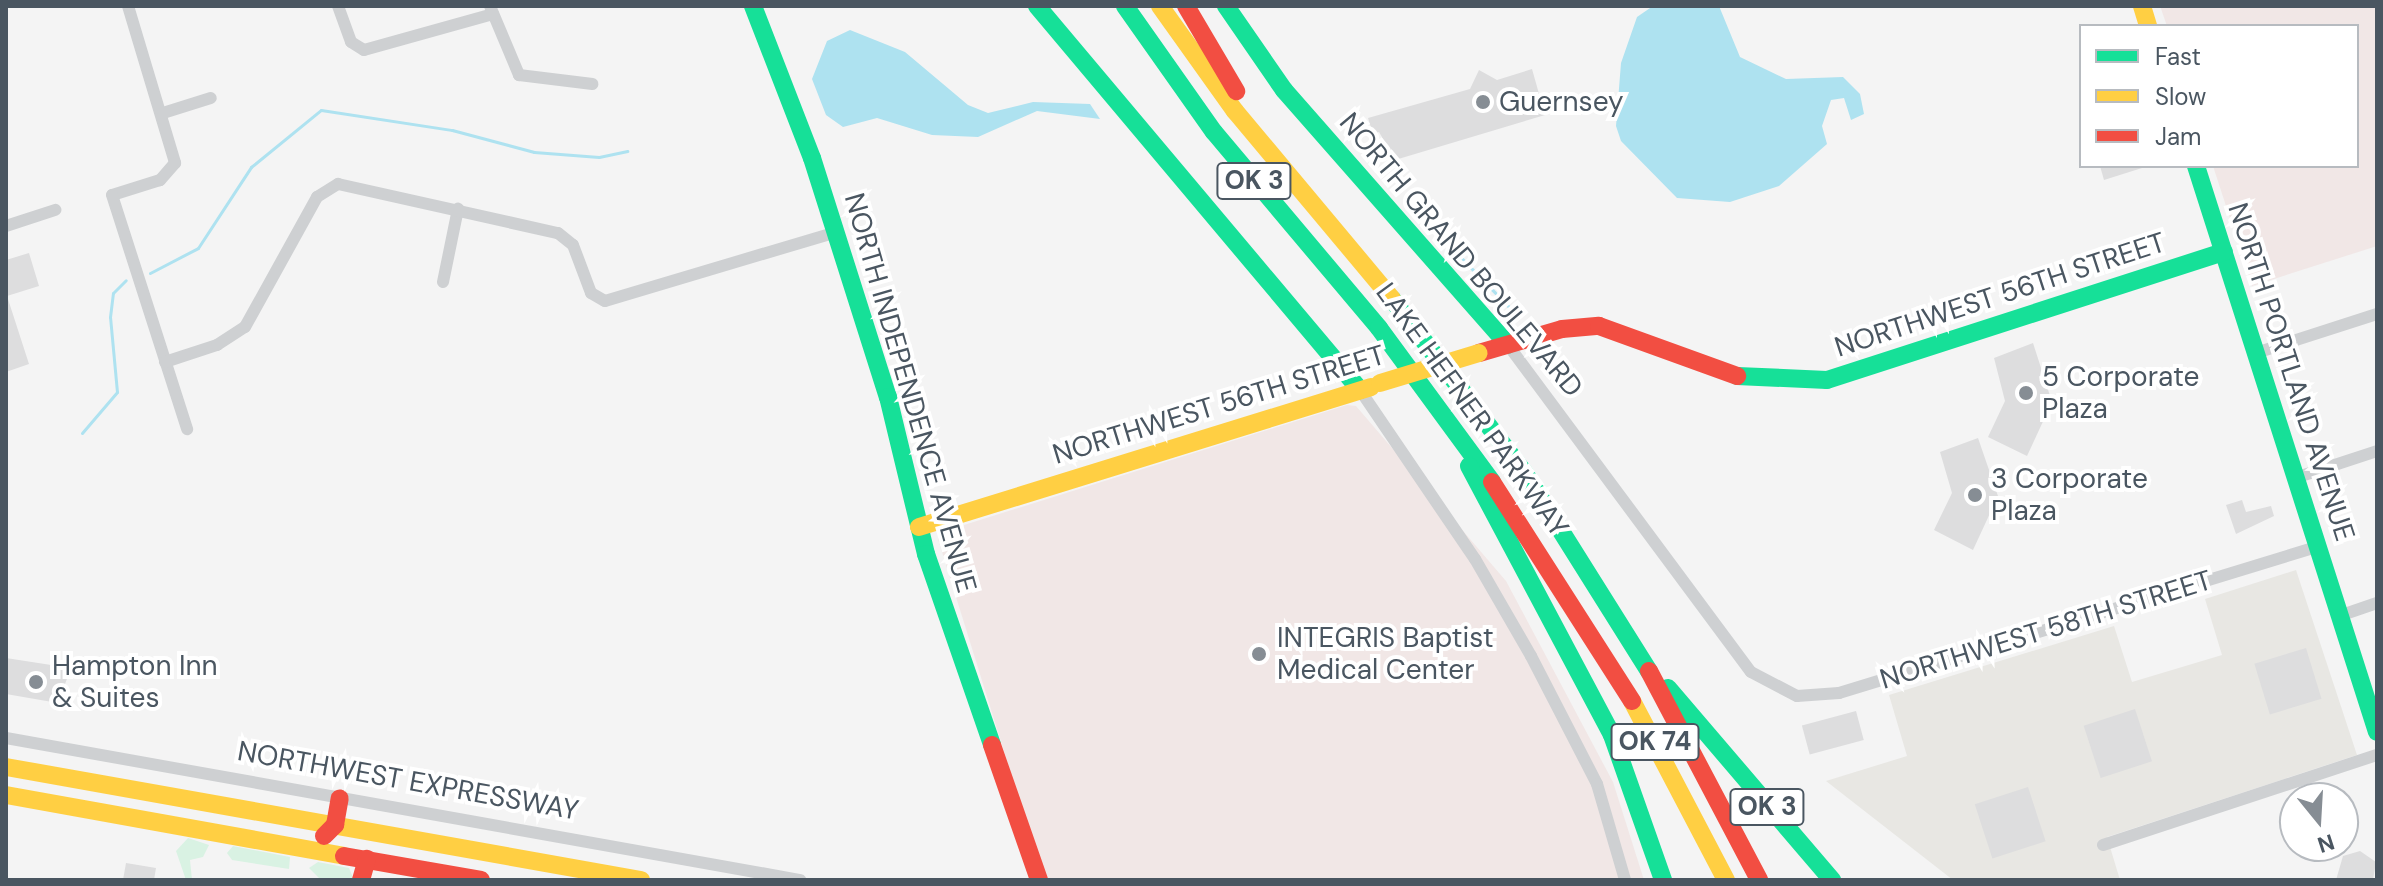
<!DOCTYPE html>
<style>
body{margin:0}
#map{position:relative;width:2383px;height:886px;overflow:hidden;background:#f4f4f4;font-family:"DM Sans",sans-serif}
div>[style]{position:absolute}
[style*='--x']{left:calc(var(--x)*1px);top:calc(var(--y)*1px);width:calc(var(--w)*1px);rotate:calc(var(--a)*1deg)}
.commercial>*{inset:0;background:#e8e7e3}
.medical>*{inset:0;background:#f1e7e6}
.green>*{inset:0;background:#d9f2e3}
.water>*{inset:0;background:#aee2f0}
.stream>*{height:3px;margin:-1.5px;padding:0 1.5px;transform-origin:1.5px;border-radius:1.5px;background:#aee2f0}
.building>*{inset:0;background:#ddddde;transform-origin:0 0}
.street>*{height:12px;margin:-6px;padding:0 6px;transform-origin:6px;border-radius:6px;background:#ced0d2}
.fast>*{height:18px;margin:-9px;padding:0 9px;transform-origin:9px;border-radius:9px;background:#16e098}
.slow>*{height:18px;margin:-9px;padding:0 9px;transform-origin:9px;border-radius:9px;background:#ffcf43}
.jam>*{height:18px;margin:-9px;padding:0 9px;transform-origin:9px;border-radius:9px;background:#f24e42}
.slow-bridge>*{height:18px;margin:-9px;padding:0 9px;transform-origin:9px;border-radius:9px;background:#ffcf43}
.dots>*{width:22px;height:22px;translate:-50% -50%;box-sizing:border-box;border:4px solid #fff;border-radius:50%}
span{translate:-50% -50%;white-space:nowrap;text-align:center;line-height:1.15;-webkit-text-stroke:8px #fff;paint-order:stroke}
.shield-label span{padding:2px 6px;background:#fff;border:2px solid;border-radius:6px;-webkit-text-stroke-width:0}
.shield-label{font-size:26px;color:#4a5661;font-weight:700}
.poi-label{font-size:28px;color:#4a5661}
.left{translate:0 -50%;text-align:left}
.street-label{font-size:28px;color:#4a5661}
.frame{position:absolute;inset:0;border:8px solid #4a5661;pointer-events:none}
.legend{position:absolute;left:2079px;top:24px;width:280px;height:144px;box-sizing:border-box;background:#fff;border:2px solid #b7bbc0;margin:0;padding:10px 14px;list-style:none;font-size:24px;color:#4a5661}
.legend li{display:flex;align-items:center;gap:16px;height:40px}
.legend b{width:40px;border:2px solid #b7bbc0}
.north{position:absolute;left:2279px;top:782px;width:80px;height:80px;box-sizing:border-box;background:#fff;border:2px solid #b7bbc0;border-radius:50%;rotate:162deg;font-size:22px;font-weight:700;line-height:32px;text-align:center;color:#4a5661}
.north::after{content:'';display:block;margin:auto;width:28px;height:36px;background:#868d94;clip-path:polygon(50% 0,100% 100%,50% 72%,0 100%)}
</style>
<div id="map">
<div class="commercial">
<div style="clip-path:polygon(2296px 570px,2357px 755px,2107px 837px,2120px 880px,1953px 880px,1826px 781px,1907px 756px,1889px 695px,2114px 626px,2132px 682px,2222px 655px,2205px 599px)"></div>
</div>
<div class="medical">
<div style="clip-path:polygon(2160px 6px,2377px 6px,2377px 246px,2252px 286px,2213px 166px,2357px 166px,2357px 26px,2167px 26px)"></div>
<div style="clip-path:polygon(1347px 405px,1356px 406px,1506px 581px,1613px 782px,1644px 880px,1044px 880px,938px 539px,945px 531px)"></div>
</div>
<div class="green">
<div style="clip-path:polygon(188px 838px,209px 845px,203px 857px,190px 860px,192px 880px,186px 880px,176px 851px)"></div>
<div style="clip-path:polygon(233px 846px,290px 857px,289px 869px,232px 860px,227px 853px)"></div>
<div style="clip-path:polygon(318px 862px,349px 868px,354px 880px,321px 880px,309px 868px)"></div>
</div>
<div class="water">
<div style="clip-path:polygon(1653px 6px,1719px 6px,1740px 57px,1786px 79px,1843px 77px,1860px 94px,1864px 114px,1851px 120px,1844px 98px,1831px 100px,1822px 126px,1827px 144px,1779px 186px,1730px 202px,1677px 198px,1621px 141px,1616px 126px,1621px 63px,1637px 17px)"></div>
<div style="clip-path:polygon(850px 30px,905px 52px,968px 105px,988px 113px,1033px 102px,1090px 104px,1100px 119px,1037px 111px,978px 137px,932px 135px,877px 118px,843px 127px,826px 115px,812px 79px,827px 41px)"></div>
</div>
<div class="stream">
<div style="--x:1440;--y:236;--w:103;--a:45.8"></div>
<div style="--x:1512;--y:310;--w:7;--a:-27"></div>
<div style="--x:150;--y:273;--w:54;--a:-27.5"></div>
<div style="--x:198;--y:248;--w:97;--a:-56.8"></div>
<div style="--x:251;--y:167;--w:90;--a:-39.2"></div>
<div style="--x:321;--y:110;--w:133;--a:8.7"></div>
<div style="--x:452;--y:130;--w:85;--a:15"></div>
<div style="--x:534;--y:152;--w:65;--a:4.4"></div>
<div style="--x:599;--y:157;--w:29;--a:-12"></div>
<div style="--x:82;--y:433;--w:54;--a:-49.5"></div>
<div style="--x:117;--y:392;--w:75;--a:-95.3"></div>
<div style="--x:110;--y:317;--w:24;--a:-83"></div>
<div style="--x:113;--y:293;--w:18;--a:-45"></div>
</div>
<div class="building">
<div style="clip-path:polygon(1532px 69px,1545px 115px,1395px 160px,1379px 132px,1373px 134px,1368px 118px,1470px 89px,1479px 70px,1497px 80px)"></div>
<div style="clip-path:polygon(2100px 166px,2142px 166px,2142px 168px,2104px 180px)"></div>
<div style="clip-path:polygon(29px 253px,39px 286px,7px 296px,29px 364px,6px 372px,6px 260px)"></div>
<div style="clip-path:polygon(2033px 343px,2052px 402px,2027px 456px,1988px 437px,2005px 401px,1994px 358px)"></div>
<div style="clip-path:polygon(1978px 438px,1998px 496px,1973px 550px,1934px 530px,1952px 493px,1940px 452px)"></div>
<div style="clip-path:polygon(2242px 500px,2246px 512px,2271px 506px,2274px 516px,2236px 534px,2226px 505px)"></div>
<div style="left:2306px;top:648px;width:53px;height:54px;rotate:73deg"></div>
<div style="clip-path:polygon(6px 658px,64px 667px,68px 676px,58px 703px,6px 694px)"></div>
<div style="left:2135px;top:709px;width:55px;height:54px;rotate:72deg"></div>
<div style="left:1856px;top:711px;width:30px;height:56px;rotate:75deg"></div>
<div style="left:2028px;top:787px;width:57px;height:56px;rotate:72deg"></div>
<div style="clip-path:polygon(2360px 851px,2376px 862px,2373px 880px,2336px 880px,2343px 856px)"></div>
<div style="clip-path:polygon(126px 863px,156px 868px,154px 880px,123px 880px)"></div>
</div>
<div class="street">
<div style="--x:128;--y:6;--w:164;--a:73.3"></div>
<div style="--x:175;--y:163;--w:23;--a:131"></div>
<div style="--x:160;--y:180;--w:50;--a:162.6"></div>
<div style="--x:112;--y:195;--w:246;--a:72.2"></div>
<div style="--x:338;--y:6;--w:38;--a:70"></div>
<div style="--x:351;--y:42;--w:15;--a:32"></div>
<div style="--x:364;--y:50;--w:134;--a:-15.6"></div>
<div style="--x:490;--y:6;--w:75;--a:67.2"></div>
<div style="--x:519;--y:75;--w:74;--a:7"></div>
<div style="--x:163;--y:113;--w:50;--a:-17.4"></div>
<div style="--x:6;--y:226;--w:52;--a:-18.1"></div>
<div style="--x:443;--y:282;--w:75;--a:-78.4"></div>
<div style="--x:1508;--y:345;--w:407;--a:53.4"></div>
<div style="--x:1751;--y:672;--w:52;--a:27.6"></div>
<div style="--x:1797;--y:696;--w:42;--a:-4.1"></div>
<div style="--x:1839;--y:693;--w:500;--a:-17"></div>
<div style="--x:2256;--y:353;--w:127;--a:-17.9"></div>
<div style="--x:165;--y:362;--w:55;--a:-18.1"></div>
<div style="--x:217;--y:345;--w:33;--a:-33"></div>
<div style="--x:245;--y:327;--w:149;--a:-61"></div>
<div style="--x:317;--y:197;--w:25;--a:-32"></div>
<div style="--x:338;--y:184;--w:225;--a:12.6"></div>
<div style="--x:558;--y:233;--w:19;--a:39"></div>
<div style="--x:573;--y:245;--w:51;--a:69.4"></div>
<div style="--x:591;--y:293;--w:16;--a:30"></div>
<div style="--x:605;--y:301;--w:241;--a:-16.6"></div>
<div style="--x:1360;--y:390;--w:204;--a:55.8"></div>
<div style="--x:1475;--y:559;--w:112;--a:60"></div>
<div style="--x:1531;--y:656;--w:144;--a:62.7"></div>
<div style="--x:1597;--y:784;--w:100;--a:73.7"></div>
<div style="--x:2295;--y:478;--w:86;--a:-18.2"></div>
<div style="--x:2339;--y:616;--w:40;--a:-18.9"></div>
<div style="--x:6;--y:738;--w:807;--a:10.14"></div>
<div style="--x:2103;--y:845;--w:288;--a:-18.2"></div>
</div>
<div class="fast">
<div style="--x:753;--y:6;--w:163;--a:68.8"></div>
<div style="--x:812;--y:158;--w:251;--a:72.4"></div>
<div style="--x:888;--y:397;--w:162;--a:76.4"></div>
<div style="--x:926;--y:554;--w:202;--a:70.9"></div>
<div style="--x:1037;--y:6;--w:502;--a:49.93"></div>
<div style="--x:1125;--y:6;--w:154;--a:54.8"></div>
<div style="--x:1214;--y:132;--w:256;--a:49.9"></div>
<div style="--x:1379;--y:328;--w:191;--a:53.7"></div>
<div style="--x:1226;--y:6;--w:102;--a:55.4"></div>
<div style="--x:1284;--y:90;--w:339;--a:48.7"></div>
<div style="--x:2196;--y:166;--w:594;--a:72.27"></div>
<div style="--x:1392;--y:299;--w:218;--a:52.7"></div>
<div style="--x:1524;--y:472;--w:235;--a:57.9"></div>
<div style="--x:1737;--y:376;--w:90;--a:2.5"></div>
<div style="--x:1827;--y:380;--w:417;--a:-17.9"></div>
<div style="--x:1469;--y:466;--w:305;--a:62"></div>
<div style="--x:1612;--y:735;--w:154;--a:70.6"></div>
<div style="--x:1668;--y:688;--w:253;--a:49.5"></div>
</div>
<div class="slow">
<div style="--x:1160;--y:6;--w:129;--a:54.5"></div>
<div style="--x:1235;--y:111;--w:245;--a:50.1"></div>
<div style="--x:2142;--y:6;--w:21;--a:73"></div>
<div style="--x:919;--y:527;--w:473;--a:-17.2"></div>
<div style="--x:1632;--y:701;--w:202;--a:62.3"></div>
<div style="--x:6;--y:767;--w:645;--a:10.09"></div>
<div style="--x:6;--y:795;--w:343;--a:10.2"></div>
</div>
<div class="jam">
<div style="--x:1186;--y:6;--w:99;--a:59.5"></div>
<div style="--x:1479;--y:353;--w:86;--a:-16.1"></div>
<div style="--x:1562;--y:329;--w:37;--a:-5"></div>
<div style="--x:1599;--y:326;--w:147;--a:19.9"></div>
<div style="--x:1492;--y:482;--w:260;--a:57.4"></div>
<div style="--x:1649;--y:671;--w:236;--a:62.2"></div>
<div style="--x:992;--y:745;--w:143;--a:70.8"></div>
<div style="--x:324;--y:836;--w:16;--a:-45"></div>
<div style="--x:335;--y:825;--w:27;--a:-80"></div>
<div style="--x:344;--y:856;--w:139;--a:9.9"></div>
<div style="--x:361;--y:880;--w:22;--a:-74"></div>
</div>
<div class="slow-bridge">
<div style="--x:1380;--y:383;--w:103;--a:-16.9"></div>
</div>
<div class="dots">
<div style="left:1483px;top:102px;background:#868d94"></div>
<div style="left:2026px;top:393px;background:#868d94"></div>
<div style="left:1975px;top:495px;background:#868d94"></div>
<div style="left:1259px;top:654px;background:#868d94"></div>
<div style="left:36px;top:682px;background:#868d94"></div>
</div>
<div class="shield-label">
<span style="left:1254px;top:181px">OK 3</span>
<span style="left:1655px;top:742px">OK 74</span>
<span style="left:1767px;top:807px">OK 3</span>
</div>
<div class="poi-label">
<span class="left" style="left:1499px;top:102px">Guernsey</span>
<span class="left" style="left:2042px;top:393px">5 Corporate<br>Plaza</span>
<span class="left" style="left:1991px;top:495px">3 Corporate<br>Plaza</span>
<span class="left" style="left:1277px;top:654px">INTEGRIS Baptist<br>Medical Center</span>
<span class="left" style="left:52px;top:682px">Hampton Inn<br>&amp; Suites</span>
</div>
<div class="street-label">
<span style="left:1461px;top:255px;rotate:50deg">NORTH GRAND BOULEVARD</span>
<span style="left:2000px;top:295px;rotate:-18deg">NORTHWEST 56TH STREET</span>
<span style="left:2291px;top:372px;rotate:72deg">NORTH PORTLAND AVENUE</span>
<span style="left:910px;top:393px;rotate:74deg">NORTH INDEPENDENCE AVENUE</span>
<span style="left:1219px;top:405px;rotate:-17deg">NORTHWEST 56TH STREET</span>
<span style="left:1472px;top:410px;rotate:54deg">LAKE HEFNER PARKWAY</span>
<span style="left:2046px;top:630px;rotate:-17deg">NORTHWEST 58TH STREET</span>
<span style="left:408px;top:781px;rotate:10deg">NORTHWEST EXPRESSWAY</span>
</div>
<div class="frame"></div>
<ul class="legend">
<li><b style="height:10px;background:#16e098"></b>Fast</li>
<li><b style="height:10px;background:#ffcf43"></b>Slow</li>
<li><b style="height:10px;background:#f24e42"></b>Jam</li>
</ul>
<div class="north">N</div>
</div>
